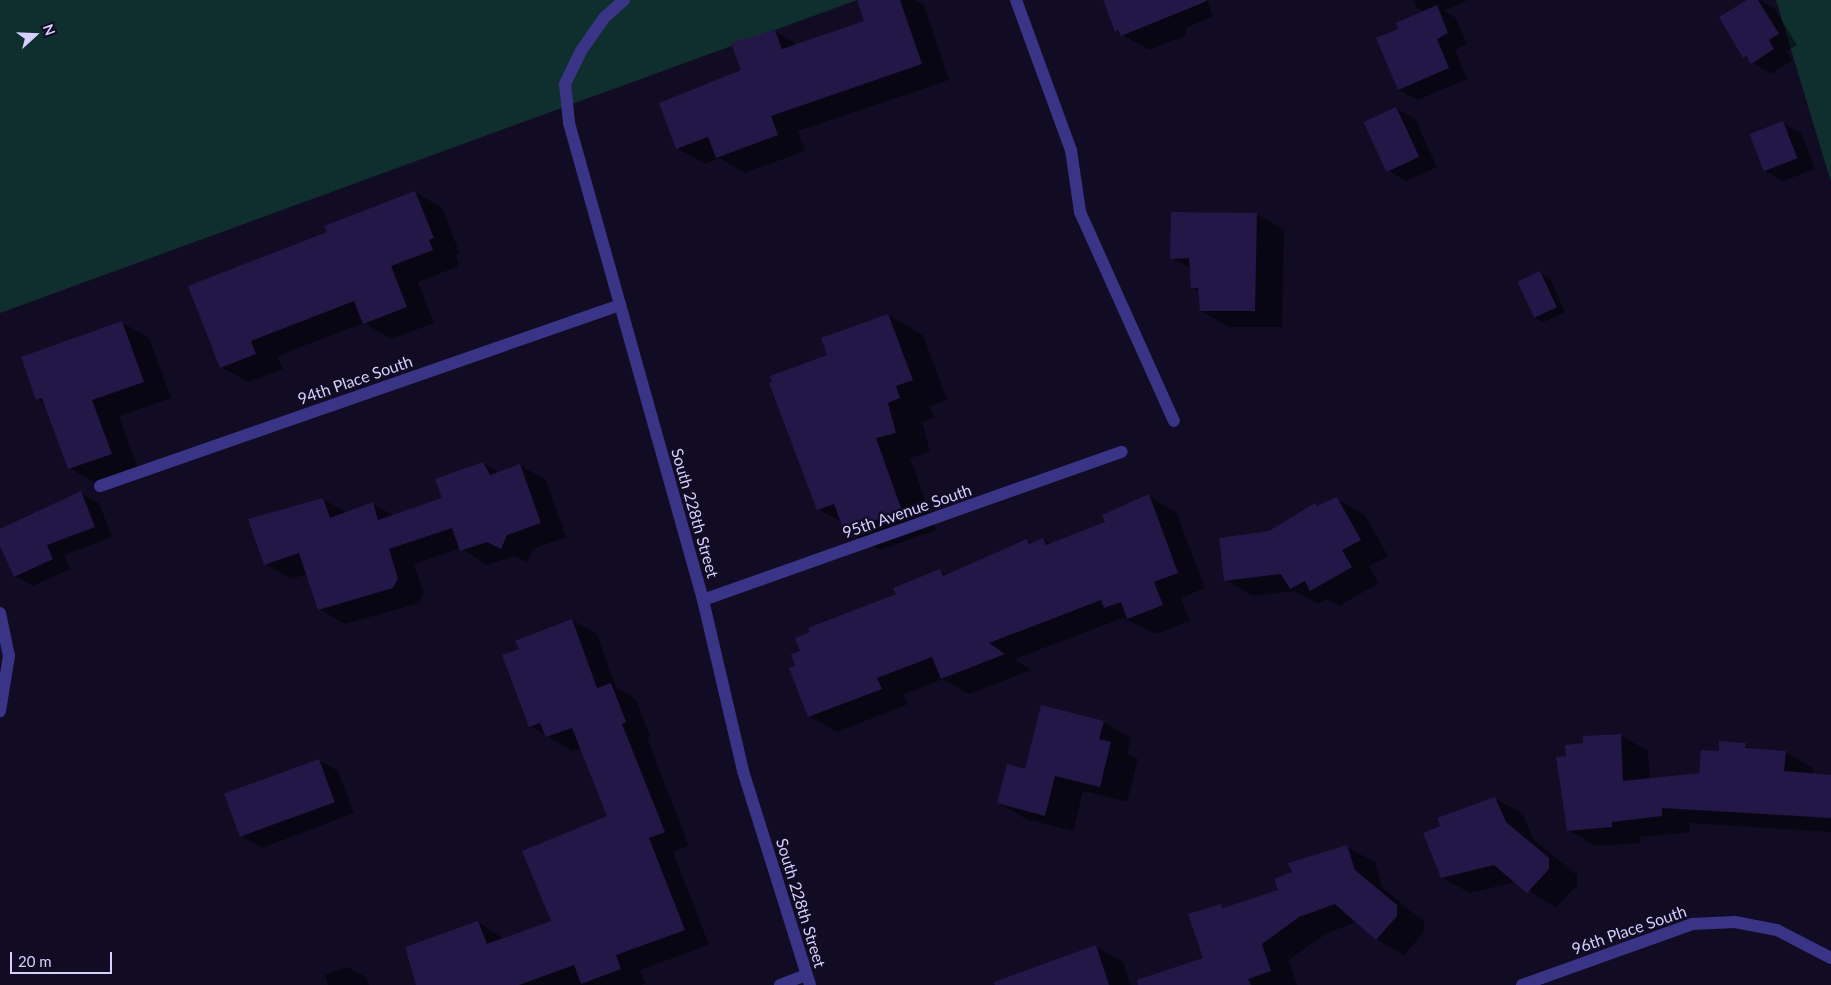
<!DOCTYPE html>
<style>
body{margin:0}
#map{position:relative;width:1831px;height:985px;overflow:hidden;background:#110c24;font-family:Lato,sans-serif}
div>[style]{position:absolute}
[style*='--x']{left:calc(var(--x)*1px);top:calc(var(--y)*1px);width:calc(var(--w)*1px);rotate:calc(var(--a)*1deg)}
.green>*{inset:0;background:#0f2f2f}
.shadow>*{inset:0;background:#0007}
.building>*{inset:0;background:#221747;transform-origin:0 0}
.minor>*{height:12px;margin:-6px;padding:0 6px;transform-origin:6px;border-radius:6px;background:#3a3487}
span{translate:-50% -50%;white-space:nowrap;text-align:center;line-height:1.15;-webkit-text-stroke:4.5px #110c24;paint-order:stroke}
.street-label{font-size:16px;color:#d7d0ff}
.north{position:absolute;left:10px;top:10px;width:50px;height:50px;-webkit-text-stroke:4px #110c24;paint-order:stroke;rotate:70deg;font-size:14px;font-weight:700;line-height:20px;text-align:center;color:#d7d0ff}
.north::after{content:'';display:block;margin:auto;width:18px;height:22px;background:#d7d0ff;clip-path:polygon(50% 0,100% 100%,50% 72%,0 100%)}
.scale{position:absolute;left:10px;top:952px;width:102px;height:22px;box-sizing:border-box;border:2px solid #d7d0ff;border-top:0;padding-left:6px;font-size:15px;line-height:18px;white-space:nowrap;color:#d7d0ff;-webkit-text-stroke:4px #110c24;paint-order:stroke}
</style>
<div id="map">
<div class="green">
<div style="clip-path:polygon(0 0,857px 0,0 313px)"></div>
<div style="clip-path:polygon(1776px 0,1831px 0,1831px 182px)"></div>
</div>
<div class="shadow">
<div style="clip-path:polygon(865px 0,915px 0,924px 5px,949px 80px,798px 131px,805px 151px,744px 173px,720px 158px,705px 164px,677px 148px,775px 31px,798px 45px,866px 22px)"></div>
<div style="clip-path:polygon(1104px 0,1207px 0,1213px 17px,1187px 27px,1185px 36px,1149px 50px,1116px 31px)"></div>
<div style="clip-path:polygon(1413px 0,1468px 0,1444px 11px,1456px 18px,1467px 44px,1455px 50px,1467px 79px,1418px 100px,1399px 90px,1399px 30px,1425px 12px,1416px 7px)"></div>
<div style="clip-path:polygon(1750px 0,1760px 0,1774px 8px,1797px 45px,1787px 51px,1792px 60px,1771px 74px,1744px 57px)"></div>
<div style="clip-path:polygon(1396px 108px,1415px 119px,1437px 167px,1406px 181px,1387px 170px)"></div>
<div style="clip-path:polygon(1783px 123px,1802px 134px,1815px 169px,1783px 181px,1764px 170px,1751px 135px)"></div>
<div style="clip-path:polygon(415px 192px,442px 208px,460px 254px,456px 255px,459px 266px,418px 282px,434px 323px,391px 339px,364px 323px,277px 356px,283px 369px,248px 382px,221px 367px)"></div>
<div style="clip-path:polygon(1257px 214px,1284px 230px,1282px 327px,1229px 327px,1201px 311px,1199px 291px,1193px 288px,1191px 269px,1172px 258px)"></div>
<div style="clip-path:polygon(1540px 273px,1550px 278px,1565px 313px,1543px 322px,1534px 317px)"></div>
<div style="clip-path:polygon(888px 315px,923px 335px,947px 400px,930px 406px,934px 418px,922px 422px,930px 452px,910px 458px,936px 530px,880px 550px,845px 530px,843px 523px,818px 509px,829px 356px)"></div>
<div style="clip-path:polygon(121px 322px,149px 338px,171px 398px,119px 416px,138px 469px,97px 484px,69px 468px,46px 404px,37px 399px)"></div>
<div style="clip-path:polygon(483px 463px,499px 473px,520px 465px,546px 480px,566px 537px,533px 549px,527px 562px,514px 556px,487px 565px,461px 548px,414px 564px,424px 593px,419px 603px,345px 624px,319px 609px,307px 574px,291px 579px,265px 564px,323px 499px,347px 513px,373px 504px,394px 516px,444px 499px)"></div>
<div style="clip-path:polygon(81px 493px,99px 503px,112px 537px,64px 555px,70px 569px,33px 586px,15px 576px,0 543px,0 530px)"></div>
<div style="clip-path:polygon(1148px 496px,1176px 512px,1205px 588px,1181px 598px,1190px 621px,1156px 634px,1123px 618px,1015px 659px,1031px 670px,969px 694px,943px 679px,904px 694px,908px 704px,837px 732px,809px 716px,797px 667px,802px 652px,940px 571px,948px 575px,1027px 540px,1033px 544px,1043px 539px,1051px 544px,1106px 523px)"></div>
<div style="clip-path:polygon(1337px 499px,1365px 515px,1388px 556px,1369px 566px,1379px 583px,1339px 606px,1328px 599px,1318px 604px,1295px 591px,1253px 596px,1226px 580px,1270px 532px,1315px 504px,1319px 506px)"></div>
<div style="clip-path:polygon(572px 620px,597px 634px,616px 687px,636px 699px,650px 736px,647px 738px,689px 846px,673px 852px,709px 945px,640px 970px,645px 983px,641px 985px,418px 985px,478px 922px,504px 939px,553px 922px,608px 817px,581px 748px,572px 751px,530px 726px,520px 650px)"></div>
<div style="clip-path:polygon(1103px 722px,1131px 738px,1127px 753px,1138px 759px,1127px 802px,1083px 791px,1073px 831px,1026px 819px,999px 803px,1025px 770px)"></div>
<div style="clip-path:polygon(1621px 735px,1648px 751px,1650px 779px,1700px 774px,1720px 752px,1745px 745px,1754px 750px,1786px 752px,1813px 768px,1813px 775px,1831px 777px,1831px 832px,1689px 823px,1690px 832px,1639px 837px,1640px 843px,1596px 846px,1568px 830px,1568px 757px)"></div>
<div style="clip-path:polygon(319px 760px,338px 771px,354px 813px,262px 848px,243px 837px)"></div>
<div style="clip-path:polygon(1495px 798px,1523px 814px,1533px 839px,1577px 875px,1577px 885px,1556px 908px,1516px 882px,1469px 893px,1442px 877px,1441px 826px)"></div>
<div style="clip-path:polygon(1347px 847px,1375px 862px,1382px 887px,1424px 922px,1424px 932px,1404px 955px,1376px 939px,1357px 922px,1327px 933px,1289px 960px,1297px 985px,1175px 985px,1204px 959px,1221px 905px,1227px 908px,1279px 890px)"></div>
<div style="clip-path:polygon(1095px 946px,1123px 962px,1131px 985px,1024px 985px)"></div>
<div style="clip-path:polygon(347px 967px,366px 977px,369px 985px,328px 985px,325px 975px)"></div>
</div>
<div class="building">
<div style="clip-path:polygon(857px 0,900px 0,922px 64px,771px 116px,778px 135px,716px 158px,708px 137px,676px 149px,659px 103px,741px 70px,731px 43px,775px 30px,782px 49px,864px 21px)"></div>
<div style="clip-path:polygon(1103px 0,1206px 0,1207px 1px,1121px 36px,1118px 30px,1115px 32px)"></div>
<div style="clip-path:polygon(1747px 0,1758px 0,1779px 34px,1769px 40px,1774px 49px,1751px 64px,1746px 56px,1743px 58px,1719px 17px)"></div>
<div style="clip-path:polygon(1437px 5px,1448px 33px,1437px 39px,1449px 68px,1398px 90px,1376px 38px,1398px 29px,1396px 23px)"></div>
<div style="left:1396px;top:107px;width:55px;height:36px;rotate:65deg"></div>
<div style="left:1783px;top:121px;width:40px;height:36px;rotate:69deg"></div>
<div style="clip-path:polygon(415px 191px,434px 238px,429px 240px,433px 250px,391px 266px,407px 307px,363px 324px,354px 301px,251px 341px,256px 354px,220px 368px,188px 286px,327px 232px,324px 226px)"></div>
<div style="clip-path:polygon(1171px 212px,1257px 213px,1255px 311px,1200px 311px,1198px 288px,1191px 288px,1189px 258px,1170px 259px)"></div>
<div style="left:1540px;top:271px;width:40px;height:25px;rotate:65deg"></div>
<div style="clip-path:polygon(888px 314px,913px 380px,896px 386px,900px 398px,888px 403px,896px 433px,876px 438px,902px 511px,844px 531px,834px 504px,817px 510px,769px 383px,772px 382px,770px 376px,827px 355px,821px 338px)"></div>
<div style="clip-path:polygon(122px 321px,144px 382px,92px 400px,112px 454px,68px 469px,42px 398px,36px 400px,21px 357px)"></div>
<div style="clip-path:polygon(483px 462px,490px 475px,520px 464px,541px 523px,507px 535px,501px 549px,487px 542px,460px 551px,452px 528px,389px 549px,398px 578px,393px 588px,318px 610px,299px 553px,264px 565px,248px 519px,323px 498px,330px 518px,373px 502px,378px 520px,442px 498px,435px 479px)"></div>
<div style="clip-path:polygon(81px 491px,95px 527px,47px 545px,53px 559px,14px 577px,0 546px,0 529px)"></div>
<div style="clip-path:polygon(1149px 494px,1178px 573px,1154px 582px,1163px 605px,1127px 619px,1121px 602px,1104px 608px,1101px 600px,989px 643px,1005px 654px,941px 679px,932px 657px,877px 678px,882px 689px,808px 717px,789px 668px,795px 666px,791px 654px,800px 651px,795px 638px,810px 632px,808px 628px,896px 594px,893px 588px,940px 569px,943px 576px,1027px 539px,1029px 544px,1043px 538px,1046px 545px,1105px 522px,1102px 515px)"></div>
<div style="clip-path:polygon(1337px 497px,1361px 540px,1342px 550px,1352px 567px,1310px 591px,1305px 581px,1290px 589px,1281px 574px,1224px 581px,1219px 538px,1269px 531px,1315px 503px,1317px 506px)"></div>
<div style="clip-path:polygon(572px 619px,597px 688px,611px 683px,626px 722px,622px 724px,665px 832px,649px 838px,685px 930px,616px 955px,621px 969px,581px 984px,574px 965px,519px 985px,416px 985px,405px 947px,478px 921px,487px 944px,551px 921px,522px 851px,607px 816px,572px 728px,546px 737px,540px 723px,529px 727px,502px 655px,519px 649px,515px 641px)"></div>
<div style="clip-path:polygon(1041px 705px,1104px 721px,1099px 739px,1111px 742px,1100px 787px,1055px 776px,1045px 816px,997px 803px,1007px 764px,1025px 769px)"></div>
<div style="clip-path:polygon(1621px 734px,1623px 781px,1699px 773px,1701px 750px,1719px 751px,1719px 741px,1746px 743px,1745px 748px,1786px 751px,1784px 771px,1831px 775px,1831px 818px,1662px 808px,1662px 816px,1612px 822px,1612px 827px,1567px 831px,1556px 757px,1566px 756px,1565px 745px,1583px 743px,1583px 736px)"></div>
<div style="left:319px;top:759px;width:46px;height:101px;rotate:70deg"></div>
<div style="clip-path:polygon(1495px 797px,1506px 822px,1549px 858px,1549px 869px,1527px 893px,1494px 865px,1441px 878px,1423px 833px,1440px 826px,1437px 818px)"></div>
<div style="clip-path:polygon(1347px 845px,1355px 870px,1397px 905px,1397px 916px,1376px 940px,1335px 904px,1299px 917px,1262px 944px,1271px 971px,1248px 979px,1251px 985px,1138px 985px,1137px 980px,1203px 958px,1188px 914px,1221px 904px,1223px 908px,1278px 890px,1274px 879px,1292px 872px,1288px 863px)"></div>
<div style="clip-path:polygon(1096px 945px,1109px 985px,995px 985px,994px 982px)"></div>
</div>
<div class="minor">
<div style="--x:624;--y:0;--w:27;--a:138"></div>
<div style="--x:604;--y:18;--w:40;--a:124.9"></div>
<div style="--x:581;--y:51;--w:37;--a:116"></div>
<div style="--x:565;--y:84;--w:39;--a:84"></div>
<div style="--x:569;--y:123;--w:495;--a:74.3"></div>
<div style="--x:703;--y:600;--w:176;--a:76.8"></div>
<div style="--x:743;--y:771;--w:224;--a:72.6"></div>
<div style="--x:1016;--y:0;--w:160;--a:69.9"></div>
<div style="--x:1071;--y:150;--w:63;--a:81.7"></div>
<div style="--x:1080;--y:212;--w:229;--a:65.8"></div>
<div style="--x:100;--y:486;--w:551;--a:-19.19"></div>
<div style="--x:703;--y:600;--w:444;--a:-19.5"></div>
<div style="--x:0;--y:613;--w:44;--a:78.2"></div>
<div style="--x:9;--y:656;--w:56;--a:99.3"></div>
<div style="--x:780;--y:985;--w:28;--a:-21"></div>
<div style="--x:1522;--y:985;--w:181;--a:-19.7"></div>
<div style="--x:1692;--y:924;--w:43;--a:-2.7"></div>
<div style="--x:1735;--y:922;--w:43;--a:10.8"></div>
<div style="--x:1777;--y:930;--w:61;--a:27.4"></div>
</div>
<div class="street-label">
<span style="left:355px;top:380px;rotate:-19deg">94th Place South</span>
<span style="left:907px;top:511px;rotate:-19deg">95th Avenue South</span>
<span style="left:695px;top:513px;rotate:74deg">South 228th Street</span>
<span style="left:801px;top:903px;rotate:73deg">South 228th Street</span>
<span style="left:1629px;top:930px;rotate:-19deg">96th Place South</span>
</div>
<div class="north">N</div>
<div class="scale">20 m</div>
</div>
